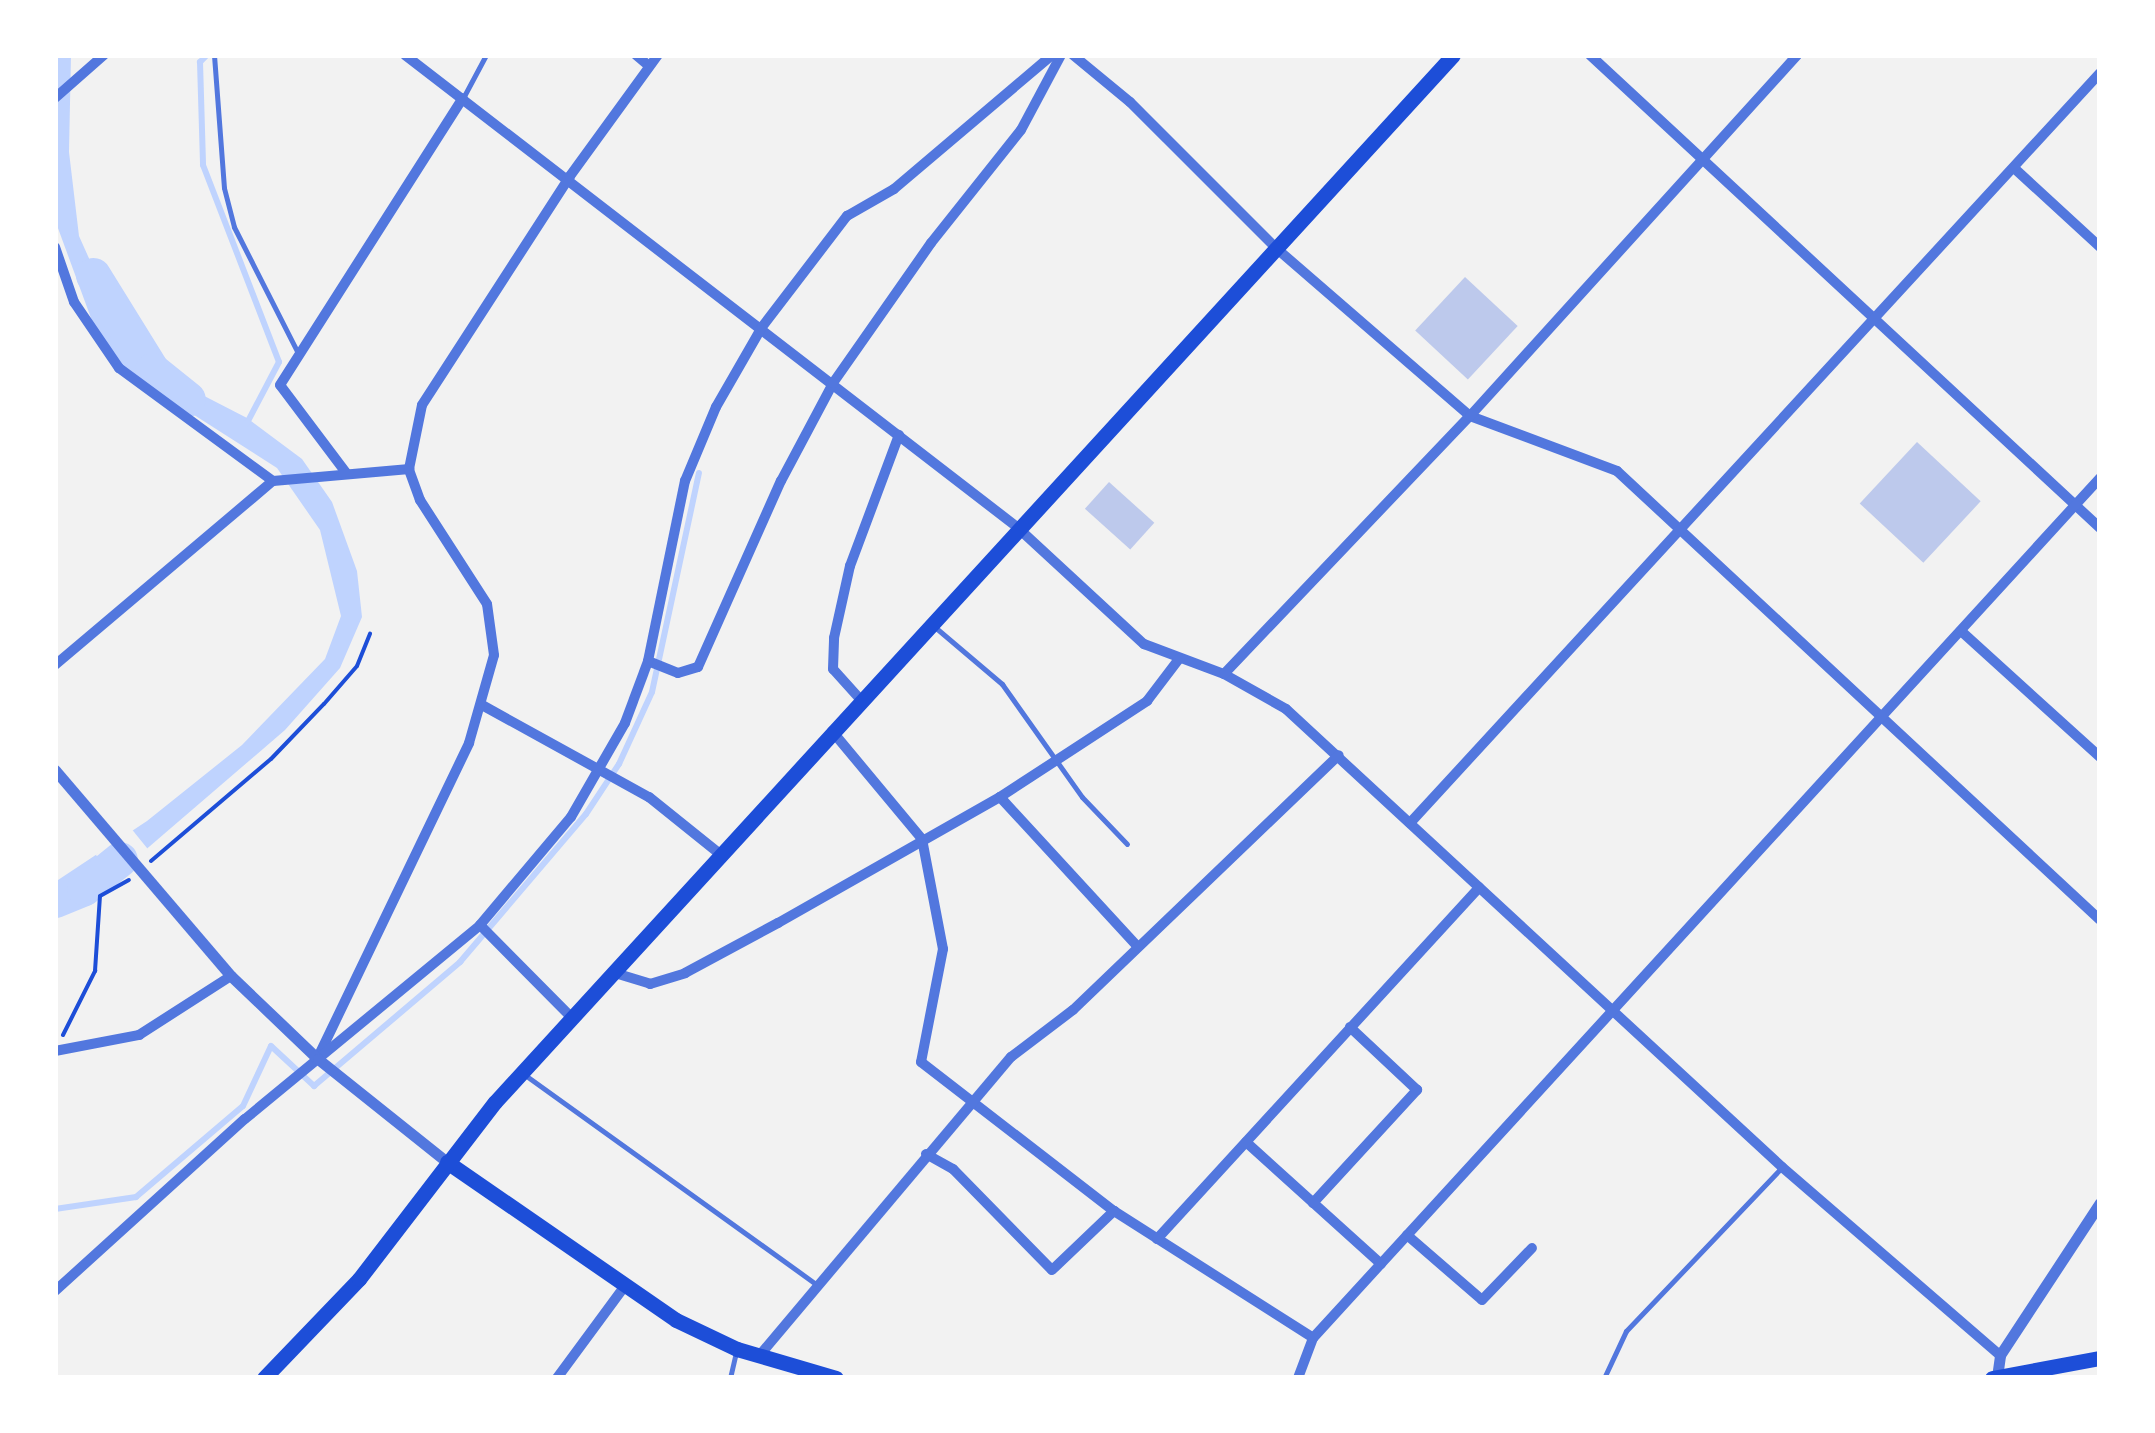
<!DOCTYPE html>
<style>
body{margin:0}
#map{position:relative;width:2155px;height:1433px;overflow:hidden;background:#f2f2f2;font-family:Karla,sans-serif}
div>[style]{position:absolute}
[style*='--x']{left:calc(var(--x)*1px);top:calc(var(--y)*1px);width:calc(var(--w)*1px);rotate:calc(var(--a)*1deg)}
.water>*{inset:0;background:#bfd3fe}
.pier>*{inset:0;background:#f2f2f2;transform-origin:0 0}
.stream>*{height:6px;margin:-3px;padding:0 3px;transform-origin:3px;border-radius:3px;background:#bfd3fe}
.river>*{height:35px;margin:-17.5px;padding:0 17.5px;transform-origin:17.5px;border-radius:17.5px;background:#bfd3fe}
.building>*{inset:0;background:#bdc9ec;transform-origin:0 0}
.path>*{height:4px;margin:-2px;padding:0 2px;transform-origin:2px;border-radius:2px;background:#1d4ed8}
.service>*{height:5px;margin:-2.5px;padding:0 2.5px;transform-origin:2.5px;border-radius:2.5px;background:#5277de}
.minor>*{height:10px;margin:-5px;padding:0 5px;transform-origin:5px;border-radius:5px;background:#5277de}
.tertiary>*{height:11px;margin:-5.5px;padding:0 5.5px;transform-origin:5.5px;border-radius:5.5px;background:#5277de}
.primary>*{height:15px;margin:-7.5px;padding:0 7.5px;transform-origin:7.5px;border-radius:7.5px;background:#1d4ed8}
span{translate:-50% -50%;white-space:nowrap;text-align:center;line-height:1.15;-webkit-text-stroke:10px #fff;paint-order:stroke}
.frame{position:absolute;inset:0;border:58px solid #fff;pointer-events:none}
</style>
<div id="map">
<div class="water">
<div style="clip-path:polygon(55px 55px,71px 55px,69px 152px,79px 236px,126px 341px,146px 366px,247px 418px,302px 459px,332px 502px,357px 571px,362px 617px,340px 668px,285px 730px,107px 883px,55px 900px,55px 882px,147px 821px,242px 745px,325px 659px,341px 616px,320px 530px,277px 468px,155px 390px,122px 365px,95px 329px,55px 220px)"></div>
</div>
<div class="pier">
<div style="left:130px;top:827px;width:35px;height:44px;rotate:51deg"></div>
</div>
<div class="stream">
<div style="--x:207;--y:55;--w:10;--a:135"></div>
<div style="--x:200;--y:62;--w:103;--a:88.3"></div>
<div style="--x:203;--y:165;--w:211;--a:68.9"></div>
<div style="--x:279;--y:362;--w:69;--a:117.7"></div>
<div style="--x:55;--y:1209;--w:82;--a:-8.4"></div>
<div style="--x:136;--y:1197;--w:140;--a:-40.4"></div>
<div style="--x:243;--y:1106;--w:66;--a:-65"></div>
<div style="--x:271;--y:1046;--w:59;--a:42.9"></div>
<div style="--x:314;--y:1086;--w:192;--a:-40.3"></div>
<div style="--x:460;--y:962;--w:194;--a:-49.6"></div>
<div style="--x:586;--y:814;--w:60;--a:-56.6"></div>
<div style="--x:619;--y:764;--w:79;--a:-65.4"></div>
<div style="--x:652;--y:692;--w:224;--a:-77.9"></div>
</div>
<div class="river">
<div style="--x:93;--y:275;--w:112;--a:58.2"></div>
<div style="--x:152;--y:370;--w:46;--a:38.9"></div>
<div style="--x:55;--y:900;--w:31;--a:-22"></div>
<div style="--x:84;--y:888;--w:46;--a:-38.9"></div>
</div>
<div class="building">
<div style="left:1465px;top:277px;width:72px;height:73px;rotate:43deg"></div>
<div style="left:1917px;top:442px;width:87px;height:84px;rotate:43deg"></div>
<div style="left:1109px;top:482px;width:61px;height:36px;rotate:42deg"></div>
</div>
<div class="path">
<div style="--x:151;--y:861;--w:157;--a:-40.4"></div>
<div style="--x:271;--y:759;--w:76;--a:-46.1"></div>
<div style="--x:324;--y:704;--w:50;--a:-49"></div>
<div style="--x:357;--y:666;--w:35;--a:-68"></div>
<div style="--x:63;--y:1035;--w:72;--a:-63.4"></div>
<div style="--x:95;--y:971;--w:75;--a:-86.2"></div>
<div style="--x:100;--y:896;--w:33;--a:-29"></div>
</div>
<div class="service">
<div style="--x:214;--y:55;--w:133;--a:85.7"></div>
<div style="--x:224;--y:188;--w:40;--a:75.6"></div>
<div style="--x:234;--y:227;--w:139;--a:63.1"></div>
<div style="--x:463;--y:98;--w:49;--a:-61.9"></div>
<div style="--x:936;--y:628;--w:87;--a:40.3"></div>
<div style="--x:1002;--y:684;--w:138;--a:54.7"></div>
<div style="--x:1082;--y:797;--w:65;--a:46.2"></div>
<div style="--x:525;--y:1075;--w:358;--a:35.7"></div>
<div style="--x:730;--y:1378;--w:27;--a:-77"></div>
<div style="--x:1604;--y:1378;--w:52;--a:-64.9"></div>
<div style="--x:1626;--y:1331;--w:225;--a:-46.4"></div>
</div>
<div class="minor">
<div style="--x:405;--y:55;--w:773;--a:37.64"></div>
<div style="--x:1017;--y:527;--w:173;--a:42.7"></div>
<div style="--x:1144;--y:644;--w:85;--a:20.6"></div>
<div style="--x:1224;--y:674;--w:71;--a:29.4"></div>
<div style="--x:1286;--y:709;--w:675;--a:42.72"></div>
<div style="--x:1782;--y:1167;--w:288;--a:40.8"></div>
<div style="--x:636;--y:55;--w:17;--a:40"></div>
<div style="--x:1073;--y:55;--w:74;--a:39.5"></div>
<div style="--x:1130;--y:102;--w:206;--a:45"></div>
<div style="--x:1276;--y:248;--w:257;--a:40.9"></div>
<div style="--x:1470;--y:416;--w:157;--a:20.5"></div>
<div style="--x:1617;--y:471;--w:659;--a:42.91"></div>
<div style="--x:1590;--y:55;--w:696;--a:42.84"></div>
<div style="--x:55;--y:98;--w:65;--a:-41.3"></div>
<div style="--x:2014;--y:168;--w:117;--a:42.6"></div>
<div style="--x:55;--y:247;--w:58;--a:70.9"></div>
<div style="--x:74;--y:302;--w:80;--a:55.7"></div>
<div style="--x:119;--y:368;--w:191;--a:36.3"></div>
<div style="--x:347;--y:474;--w:111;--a:-127"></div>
<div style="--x:280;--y:385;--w:340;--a:-57.5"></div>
<div style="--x:1961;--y:631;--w:188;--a:42.2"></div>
<div style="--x:648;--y:661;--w:32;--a:22"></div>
<div style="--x:678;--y:673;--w:21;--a:-17"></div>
<div style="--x:698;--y:667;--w:204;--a:-66"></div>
<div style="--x:781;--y:481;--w:111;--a:-62"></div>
<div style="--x:833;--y:383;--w:171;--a:-55"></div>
<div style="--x:931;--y:243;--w:144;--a:-51.5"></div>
<div style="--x:1021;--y:130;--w:85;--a:-61.9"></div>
<div style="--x:55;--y:665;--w:285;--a:-40.2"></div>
<div style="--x:273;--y:481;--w:137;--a:-5"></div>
<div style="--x:1224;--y:674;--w:356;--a:-46.4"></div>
<div style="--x:1470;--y:416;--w:487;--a:-47.8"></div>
<div style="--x:860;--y:699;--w:40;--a:-132"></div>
<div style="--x:833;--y:669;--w:31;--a:-88"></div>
<div style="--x:834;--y:638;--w:74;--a:-77.5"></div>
<div style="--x:850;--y:566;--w:140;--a:-69.5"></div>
<div style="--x:482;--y:705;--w:191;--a:28.9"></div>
<div style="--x:649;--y:797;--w:91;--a:38.8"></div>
<div style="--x:832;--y:731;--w:141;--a:50.2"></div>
<div style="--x:922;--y:839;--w:112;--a:79.2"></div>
<div style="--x:943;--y:949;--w:115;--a:101"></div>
<div style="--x:921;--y:1062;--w:244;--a:37.7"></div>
<div style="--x:1114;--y:1211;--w:236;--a:32.5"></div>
<div style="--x:1000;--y:797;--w:202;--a:47.4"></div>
<div style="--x:1410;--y:823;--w:1019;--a:-47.39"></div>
<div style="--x:480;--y:925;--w:131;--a:45.3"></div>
<div style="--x:615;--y:973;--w:37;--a:17"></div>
<div style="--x:650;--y:984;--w:37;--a:-17"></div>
<div style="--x:685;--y:973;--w:106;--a:-28.3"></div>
<div style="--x:778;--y:923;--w:255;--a:-29.6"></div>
<div style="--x:1000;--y:797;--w:176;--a:-33.1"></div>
<div style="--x:1147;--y:701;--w:53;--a:-52.7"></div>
<div style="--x:55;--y:1051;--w:86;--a:-10.8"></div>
<div style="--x:139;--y:1035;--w:109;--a:-32.7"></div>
<div style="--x:320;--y:1053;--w:344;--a:-64.3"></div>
<div style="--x:469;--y:743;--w:91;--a:-74.1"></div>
<div style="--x:494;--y:655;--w:51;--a:-97.8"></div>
<div style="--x:487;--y:604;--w:124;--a:-122.8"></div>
<div style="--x:420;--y:500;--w:33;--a:-110"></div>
<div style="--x:409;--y:469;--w:65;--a:-78.5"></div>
<div style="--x:422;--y:405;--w:273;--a:-57.1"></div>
<div style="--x:570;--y:176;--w:150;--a:-54"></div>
<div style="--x:1246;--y:1142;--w:182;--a:42.1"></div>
<div style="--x:926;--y:1154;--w:31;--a:29"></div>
<div style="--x:953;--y:1169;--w:141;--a:45.6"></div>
<div style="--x:1052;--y:1270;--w:86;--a:-43.6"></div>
<div style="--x:1313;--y:1203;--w:154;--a:-47.4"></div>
<div style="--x:1417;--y:1090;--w:92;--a:-136.8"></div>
<div style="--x:1407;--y:1235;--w:99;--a:40.9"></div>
<div style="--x:1482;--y:1300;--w:72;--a:-46.1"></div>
<div style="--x:1157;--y:1239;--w:477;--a:-47.5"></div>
<div style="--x:55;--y:1291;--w:256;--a:-42.2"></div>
<div style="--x:245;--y:1119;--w:305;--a:-39.5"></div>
<div style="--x:480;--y:925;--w:141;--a:-49.9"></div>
<div style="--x:571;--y:817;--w:108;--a:-60.1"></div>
<div style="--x:625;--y:723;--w:66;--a:-69.6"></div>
<div style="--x:648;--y:661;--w:184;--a:-78.4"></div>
<div style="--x:685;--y:481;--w:80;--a:-67.3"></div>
<div style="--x:716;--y:407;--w:92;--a:-60.1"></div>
<div style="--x:762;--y:327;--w:140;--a:-52.6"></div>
<div style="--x:847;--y:216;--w:54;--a:-29.9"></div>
<div style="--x:894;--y:189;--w:207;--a:-40.3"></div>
<div style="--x:759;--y:1356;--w:391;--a:-49.9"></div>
<div style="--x:1011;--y:1057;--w:78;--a:-37.2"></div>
<div style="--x:1073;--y:1010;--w:368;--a:-43.8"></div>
<div style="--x:557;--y:1378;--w:113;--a:-53.6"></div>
<div style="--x:1298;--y:1378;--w:43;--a:-69.4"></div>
<div style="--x:1313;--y:1338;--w:1166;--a:-47.54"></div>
</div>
<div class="tertiary">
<div style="--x:55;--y:770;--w:271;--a:49.5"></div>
<div style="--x:231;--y:976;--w:120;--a:43.7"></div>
<div style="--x:318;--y:1059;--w:165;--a:38.6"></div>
<div style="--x:1997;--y:1377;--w:22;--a:-82"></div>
<div style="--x:2000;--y:1355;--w:182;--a:-56.7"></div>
</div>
<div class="primary">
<div style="--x:447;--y:1162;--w:278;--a:34.6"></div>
<div style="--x:676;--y:1320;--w:68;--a:25.4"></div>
<div style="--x:737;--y:1349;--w:103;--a:16.3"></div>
<div style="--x:264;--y:1378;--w:137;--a:-46.2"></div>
<div style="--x:359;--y:1279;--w:223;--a:-52.5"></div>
<div style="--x:495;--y:1102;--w:1419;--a:-47.54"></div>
<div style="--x:1992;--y:1378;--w:110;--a:-10.5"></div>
</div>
<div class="frame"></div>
</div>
